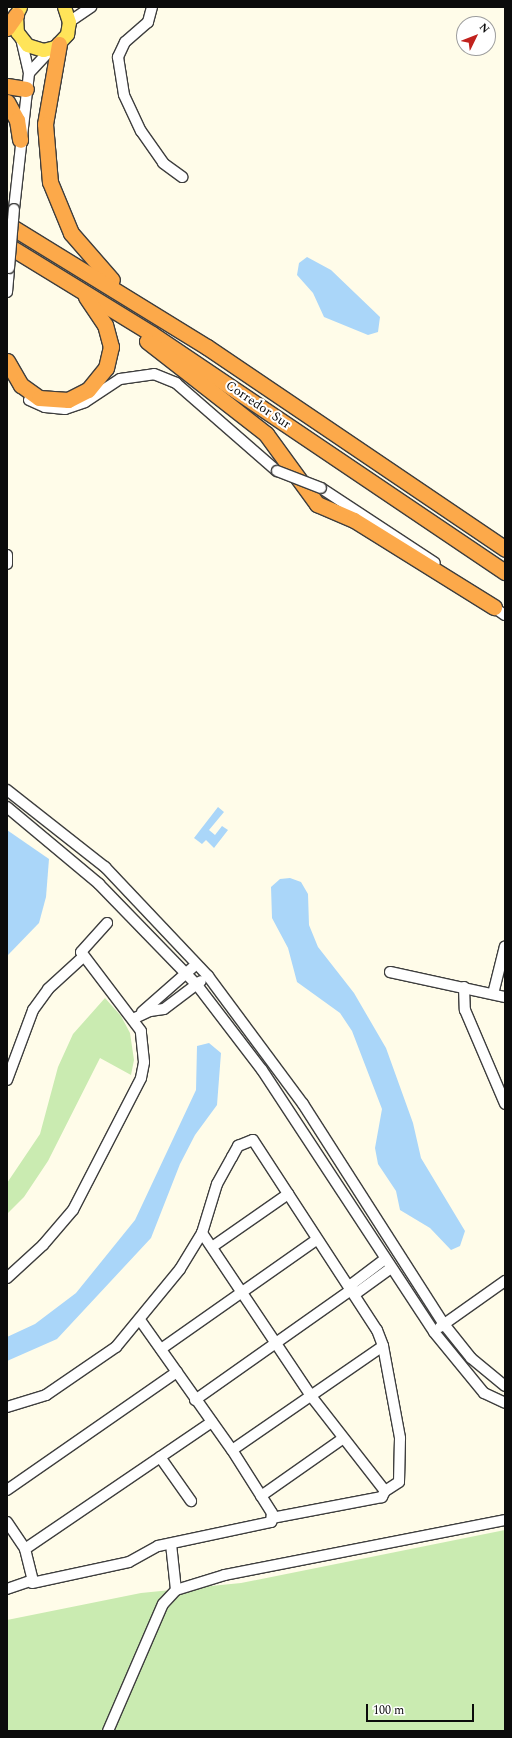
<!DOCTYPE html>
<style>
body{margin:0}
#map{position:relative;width:512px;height:1738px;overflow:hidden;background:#fffce9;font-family:Spectral,serif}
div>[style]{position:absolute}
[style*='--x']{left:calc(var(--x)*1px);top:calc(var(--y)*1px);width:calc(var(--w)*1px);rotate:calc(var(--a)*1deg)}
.green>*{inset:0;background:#caebb1}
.water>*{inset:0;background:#aad6f9}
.roads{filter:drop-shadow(1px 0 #3e3e3e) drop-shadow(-1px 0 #3e3e3e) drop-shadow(0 1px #3e3e3e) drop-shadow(0 -1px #3e3e3e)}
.minor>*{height:10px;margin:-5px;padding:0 5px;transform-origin:5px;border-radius:5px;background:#fff}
.major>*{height:13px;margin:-6.5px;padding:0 6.5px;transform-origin:6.5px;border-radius:6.5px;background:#ffe459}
.highway>*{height:15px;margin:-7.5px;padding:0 7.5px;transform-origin:7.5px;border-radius:7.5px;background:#fca94a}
.bridges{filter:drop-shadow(1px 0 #3e3e3e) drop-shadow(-1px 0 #3e3e3e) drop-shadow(0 1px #3e3e3e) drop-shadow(0 -1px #3e3e3e)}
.minor-bridge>*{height:10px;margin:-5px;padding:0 5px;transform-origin:5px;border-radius:5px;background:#fff}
span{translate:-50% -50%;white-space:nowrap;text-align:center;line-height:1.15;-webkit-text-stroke:4px #fff;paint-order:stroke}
.street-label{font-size:13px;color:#0b0b0b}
.frame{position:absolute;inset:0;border:8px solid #0b0b0b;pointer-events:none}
.north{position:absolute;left:456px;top:16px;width:40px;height:40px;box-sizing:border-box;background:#fff;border:1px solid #9d9d9d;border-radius:50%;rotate:47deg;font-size:11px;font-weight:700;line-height:16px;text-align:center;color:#0b0b0b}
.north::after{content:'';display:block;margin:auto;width:14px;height:18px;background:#c1221d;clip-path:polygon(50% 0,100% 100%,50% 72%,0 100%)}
.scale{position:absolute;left:366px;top:1704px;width:108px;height:18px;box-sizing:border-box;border:2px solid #0b0b0b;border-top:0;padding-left:5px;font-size:12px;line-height:14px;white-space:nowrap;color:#0b0b0b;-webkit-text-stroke:3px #fff;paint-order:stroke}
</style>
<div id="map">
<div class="green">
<div style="clip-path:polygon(105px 998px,121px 1016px,130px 1033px,134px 1060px,131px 1075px,100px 1058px,48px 1161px,24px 1197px,7px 1214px,7px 1183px,40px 1134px,58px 1067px,73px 1034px)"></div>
<div style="clip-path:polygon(505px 1530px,505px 1731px,7px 1731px,7px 1620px,141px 1593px,241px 1583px)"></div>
</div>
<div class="water">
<div style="clip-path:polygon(307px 257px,331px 270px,380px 317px,378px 332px,368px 335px,324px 317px,313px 293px,297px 275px,299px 263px)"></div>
<div style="clip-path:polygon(218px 807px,224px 812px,209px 830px,215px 835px,222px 826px,228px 830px,214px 848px,206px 840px,202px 844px,194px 838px)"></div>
<div style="clip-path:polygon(7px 830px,49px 859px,46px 897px,39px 923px,7px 956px)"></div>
<div style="clip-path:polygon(290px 878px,301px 882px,308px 894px,309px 925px,318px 947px,354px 993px,386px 1048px,413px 1123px,421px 1158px,465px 1231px,460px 1246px,451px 1250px,430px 1228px,400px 1210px,396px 1191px,378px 1164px,375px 1148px,382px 1109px,352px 1031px,340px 1013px,297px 982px,288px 948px,272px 918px,271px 887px,280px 879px)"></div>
<div style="clip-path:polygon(209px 1043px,221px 1053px,217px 1105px,195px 1135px,180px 1164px,151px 1238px,57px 1339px,7px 1361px,7px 1337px,35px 1324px,76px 1293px,135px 1220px,196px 1090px,197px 1046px)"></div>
</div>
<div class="roads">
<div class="minor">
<div style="--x:152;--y:7;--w:16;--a:105"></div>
<div style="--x:148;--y:22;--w:30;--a:139"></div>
<div style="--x:125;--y:42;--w:17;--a:115"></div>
<div style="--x:118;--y:57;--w:38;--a:81"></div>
<div style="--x:124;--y:95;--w:40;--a:65"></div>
<div style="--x:141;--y:131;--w:39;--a:55"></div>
<div style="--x:163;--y:163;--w:24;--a:36"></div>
<div style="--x:69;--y:22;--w:27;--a:-34"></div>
<div style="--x:29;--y:73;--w:33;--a:-47"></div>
<div style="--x:14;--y:209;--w:137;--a:-83.7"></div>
<div style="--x:29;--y:73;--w:35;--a:-103"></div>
<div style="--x:7;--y:292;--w:24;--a:-85"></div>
<div style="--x:29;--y:400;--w:17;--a:24"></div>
<div style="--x:45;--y:407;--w:20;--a:6"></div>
<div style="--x:65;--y:409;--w:21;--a:-19"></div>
<div style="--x:85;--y:402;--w:42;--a:-33.3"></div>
<div style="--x:120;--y:379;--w:34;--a:-8"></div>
<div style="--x:154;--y:374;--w:24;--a:22"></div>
<div style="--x:176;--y:383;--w:134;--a:41.1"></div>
<div style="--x:321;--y:488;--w:136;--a:33.3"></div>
<div style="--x:7;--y:555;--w:9;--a:90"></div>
<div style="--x:489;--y:604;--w:19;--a:35"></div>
<div style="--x:7;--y:790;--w:125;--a:38.2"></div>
<div style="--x:105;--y:867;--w:150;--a:46.6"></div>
<div style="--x:208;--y:976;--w:159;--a:53.4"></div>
<div style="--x:303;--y:1104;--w:260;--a:57.4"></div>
<div style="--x:443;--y:1323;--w:45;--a:51.3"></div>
<div style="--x:471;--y:1358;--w:44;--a:39.5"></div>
<div style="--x:7;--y:807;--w:120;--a:39.9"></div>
<div style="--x:99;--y:884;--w:141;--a:45.9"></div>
<div style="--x:197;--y:985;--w:107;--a:52.6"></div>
<div style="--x:262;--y:1070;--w:313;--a:56.7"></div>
<div style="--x:434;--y:1332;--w:79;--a:50.7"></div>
<div style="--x:484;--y:1393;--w:23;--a:25"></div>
<div style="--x:390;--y:972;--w:118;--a:12.3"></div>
<div style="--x:464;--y:987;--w:23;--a:88"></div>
<div style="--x:465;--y:1010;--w:102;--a:66.9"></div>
<div style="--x:493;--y:994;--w:49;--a:-76"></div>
<div style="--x:142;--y:1012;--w:67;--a:-41.3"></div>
<div style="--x:135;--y:1018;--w:17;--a:-25"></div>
<div style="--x:150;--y:1011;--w:14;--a:-8"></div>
<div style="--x:164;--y:1009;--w:46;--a:-37.1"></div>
<div style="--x:7;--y:1080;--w:75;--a:-69.6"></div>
<div style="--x:33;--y:1010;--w:26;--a:-54"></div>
<div style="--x:48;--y:989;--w:47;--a:-42.4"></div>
<div style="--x:202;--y:1233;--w:196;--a:56.2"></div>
<div style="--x:311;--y:1396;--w:120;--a:52.1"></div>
<div style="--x:385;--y:1491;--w:7;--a:117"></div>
<div style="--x:382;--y:1497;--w:112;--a:169.2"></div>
<div style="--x:212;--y:1247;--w:93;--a:-34.9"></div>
<div style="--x:7;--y:1278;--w:49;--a:-42.5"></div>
<div style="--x:43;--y:1245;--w:46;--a:-49.4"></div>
<div style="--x:73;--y:1210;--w:148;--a:-62.7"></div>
<div style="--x:141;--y:1078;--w:16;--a:-79"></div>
<div style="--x:144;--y:1062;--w:31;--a:-96"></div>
<div style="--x:141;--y:1031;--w:99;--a:-127.2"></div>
<div style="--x:81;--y:952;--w:39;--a:-48"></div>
<div style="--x:351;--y:1290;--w:7;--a:16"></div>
<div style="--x:358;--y:1292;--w:41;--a:-36"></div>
<div style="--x:440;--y:1327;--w:80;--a:-35.3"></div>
<div style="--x:383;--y:1346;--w:94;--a:79.5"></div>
<div style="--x:400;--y:1438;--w:44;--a:91.3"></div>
<div style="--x:399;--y:1482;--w:17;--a:147"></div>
<div style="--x:161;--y:1349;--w:189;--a:-35.1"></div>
<div style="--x:195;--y:1400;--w:191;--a:-35.2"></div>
<div style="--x:351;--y:1290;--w:6;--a:-81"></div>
<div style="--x:352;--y:1284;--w:41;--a:-37.1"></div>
<div style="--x:7;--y:1407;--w:41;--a:-17.1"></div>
<div style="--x:46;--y:1395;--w:85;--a:-34.4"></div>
<div style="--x:116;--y:1347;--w:101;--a:-50.6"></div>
<div style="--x:180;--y:1269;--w:42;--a:-58.6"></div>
<div style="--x:202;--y:1233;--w:51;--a:-73"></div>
<div style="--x:217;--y:1184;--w:31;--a:-61"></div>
<div style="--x:232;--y:1157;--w:13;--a:-61"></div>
<div style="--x:238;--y:1146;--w:16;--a:-22"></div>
<div style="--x:253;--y:1140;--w:227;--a:56.9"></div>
<div style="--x:377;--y:1330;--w:17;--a:69"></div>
<div style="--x:383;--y:1346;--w:183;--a:145.4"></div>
<div style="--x:160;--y:1457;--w:54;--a:54.8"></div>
<div style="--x:7;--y:1490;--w:207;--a:-34.8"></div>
<div style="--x:261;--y:1496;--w:99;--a:-35.1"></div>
<div style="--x:7;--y:1522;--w:32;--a:56"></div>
<div style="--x:25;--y:1549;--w:32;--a:76"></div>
<div style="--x:33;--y:1580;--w:28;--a:161"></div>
<div style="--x:171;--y:1544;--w:46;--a:83.8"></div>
<div style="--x:25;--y:1549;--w:226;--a:-34.2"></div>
<div style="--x:32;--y:1583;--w:99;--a:-12.2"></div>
<div style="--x:129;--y:1562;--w:33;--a:-29"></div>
<div style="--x:158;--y:1546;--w:116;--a:-12"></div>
<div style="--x:271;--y:1522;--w:9;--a:-84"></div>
<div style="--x:272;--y:1513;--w:75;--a:-122.4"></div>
<div style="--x:232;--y:1450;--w:159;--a:-125.3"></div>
<div style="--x:108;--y:1731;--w:138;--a:-66.6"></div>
<div style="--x:163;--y:1604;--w:19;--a:-47"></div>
<div style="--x:176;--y:1590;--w:51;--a:-17"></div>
<div style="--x:225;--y:1575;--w:285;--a:-11.1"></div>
</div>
<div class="major">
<div style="--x:20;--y:7;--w:9;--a:117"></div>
<div style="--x:16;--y:15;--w:17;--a:87"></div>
<div style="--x:17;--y:32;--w:16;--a:52"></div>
<div style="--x:27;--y:45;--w:17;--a:17"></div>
<div style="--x:43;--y:50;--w:12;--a:-14"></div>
<div style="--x:55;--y:47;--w:18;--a:-47"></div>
<div style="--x:67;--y:34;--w:12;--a:-81"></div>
<div style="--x:69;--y:22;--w:16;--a:-108"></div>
</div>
<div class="highway">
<div style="--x:7;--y:28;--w:16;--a:-55"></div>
<div style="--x:59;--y:44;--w:81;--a:99.9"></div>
<div style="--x:45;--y:124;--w:58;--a:85.1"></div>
<div style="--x:50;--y:182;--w:55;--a:67.6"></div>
<div style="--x:71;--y:233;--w:62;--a:48.9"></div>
<div style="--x:7;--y:86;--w:19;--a:9"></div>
<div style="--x:7;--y:102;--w:21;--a:61"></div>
<div style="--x:17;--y:120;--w:20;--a:81"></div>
<div style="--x:7;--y:224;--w:235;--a:31.6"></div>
<div style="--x:207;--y:347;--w:360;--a:34.1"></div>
<div style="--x:7;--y:245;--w:170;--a:31.5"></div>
<div style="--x:152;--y:334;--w:426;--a:34"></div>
<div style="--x:147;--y:341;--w:151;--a:38"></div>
<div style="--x:266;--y:434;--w:87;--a:53.9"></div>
<div style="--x:317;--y:504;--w:40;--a:23.4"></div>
<div style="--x:354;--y:520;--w:165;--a:31.9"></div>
<div style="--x:7;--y:361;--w:28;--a:60"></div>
<div style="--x:21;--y:385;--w:22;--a:36"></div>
<div style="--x:39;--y:398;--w:29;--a:4"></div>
<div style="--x:68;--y:400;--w:22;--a:-27"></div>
<div style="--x:88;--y:390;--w:28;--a:-51"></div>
<div style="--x:106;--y:368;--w:22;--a:-77"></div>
<div style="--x:111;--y:347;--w:23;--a:-105"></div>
<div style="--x:105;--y:325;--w:34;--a:-124"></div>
</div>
</div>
<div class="bridges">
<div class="minor-bridge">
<div style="--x:9;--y:268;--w:59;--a:-85.2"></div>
<div style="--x:277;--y:471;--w:47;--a:21.1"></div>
</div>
</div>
<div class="street-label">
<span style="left:258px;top:405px;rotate:34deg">Corredor Sur</span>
</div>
<div class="frame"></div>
<div class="north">N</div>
<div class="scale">100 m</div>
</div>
